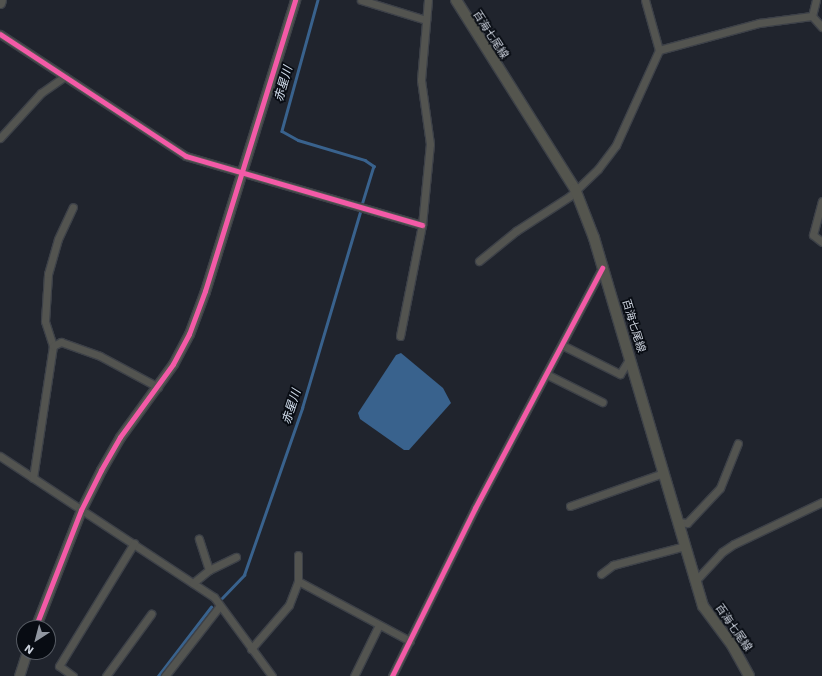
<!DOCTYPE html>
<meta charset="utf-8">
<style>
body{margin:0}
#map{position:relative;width:822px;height:676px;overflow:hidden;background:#20242d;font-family:"Work Sans","Noto Sans JP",sans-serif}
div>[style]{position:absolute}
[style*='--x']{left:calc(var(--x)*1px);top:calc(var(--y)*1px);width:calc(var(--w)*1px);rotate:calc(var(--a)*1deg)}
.water>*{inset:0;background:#39628d}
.stream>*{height:2.5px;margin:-1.25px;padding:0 1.25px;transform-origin:1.25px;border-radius:1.25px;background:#39628d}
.roads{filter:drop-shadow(1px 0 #3d4148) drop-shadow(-1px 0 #3d4148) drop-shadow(0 1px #3d4148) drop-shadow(0 -1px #3d4148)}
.minor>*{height:7px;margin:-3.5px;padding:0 3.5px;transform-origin:3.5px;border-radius:3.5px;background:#535450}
.tertiary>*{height:9px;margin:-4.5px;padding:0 4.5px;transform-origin:4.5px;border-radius:4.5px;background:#535450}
.secondary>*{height:10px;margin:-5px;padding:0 5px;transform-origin:5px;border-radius:5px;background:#54554e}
.cycleway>*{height:5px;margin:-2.5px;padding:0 2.5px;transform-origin:2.5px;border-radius:2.5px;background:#f35aa7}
span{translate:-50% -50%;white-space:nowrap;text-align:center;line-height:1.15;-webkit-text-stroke:3.5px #080c13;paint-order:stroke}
.street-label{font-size:11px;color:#cdd3de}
.water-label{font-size:12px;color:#d5e1f0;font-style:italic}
.north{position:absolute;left:16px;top:620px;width:40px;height:40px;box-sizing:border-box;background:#080c13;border:1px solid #575c64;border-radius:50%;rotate:216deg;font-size:11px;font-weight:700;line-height:16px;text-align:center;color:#cdd3de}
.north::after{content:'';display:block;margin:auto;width:14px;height:18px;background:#9096a0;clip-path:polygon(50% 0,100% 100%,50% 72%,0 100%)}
</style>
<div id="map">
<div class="water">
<div style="clip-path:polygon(401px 353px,443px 388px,451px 403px,409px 450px,404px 450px,360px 419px,358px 413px,396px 355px)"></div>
</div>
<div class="stream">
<div style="--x:318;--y:0;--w:136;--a:105.4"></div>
<div style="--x:282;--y:131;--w:18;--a:29"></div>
<div style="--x:298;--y:140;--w:70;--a:16.6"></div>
<div style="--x:365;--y:160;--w:11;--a:34"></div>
<div style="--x:374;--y:166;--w:41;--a:107.1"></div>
<div style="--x:222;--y:598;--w:32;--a:-46"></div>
<div style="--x:244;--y:575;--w:177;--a:-70.8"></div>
<div style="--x:302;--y:408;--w:204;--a:-73.5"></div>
<div style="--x:158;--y:676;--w:87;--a:-52.5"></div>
</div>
<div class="roads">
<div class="minor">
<div style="--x:361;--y:0;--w:68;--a:17.1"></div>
<div style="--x:645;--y:0;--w:52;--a:74.4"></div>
<div style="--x:816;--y:0;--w:16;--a:104"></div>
<div style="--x:812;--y:16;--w:15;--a:48"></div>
<div style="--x:0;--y:34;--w:222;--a:33.3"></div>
<div style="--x:186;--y:156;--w:246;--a:16.3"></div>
<div style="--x:0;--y:138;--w:61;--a:-47.7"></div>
<div style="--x:41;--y:93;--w:29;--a:-35"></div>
<div style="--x:822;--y:201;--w:35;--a:105"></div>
<div style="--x:813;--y:235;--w:11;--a:38"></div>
<div style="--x:479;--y:261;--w:48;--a:-39"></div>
<div style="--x:516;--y:231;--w:64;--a:-32.9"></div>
<div style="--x:570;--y:196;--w:39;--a:-44"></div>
<div style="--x:598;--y:169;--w:30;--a:-53"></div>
<div style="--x:616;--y:145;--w:104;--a:-65.6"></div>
<div style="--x:659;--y:50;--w:104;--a:-15.1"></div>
<div style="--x:759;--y:23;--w:53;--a:-7.5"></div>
<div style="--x:400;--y:336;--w:113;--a:-78.8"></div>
<div style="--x:422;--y:225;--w:81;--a:-84.4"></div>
<div style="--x:430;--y:144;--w:65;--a:-98"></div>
<div style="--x:421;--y:80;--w:80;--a:-85"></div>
<div style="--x:562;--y:345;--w:65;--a:26.6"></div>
<div style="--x:620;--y:374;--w:19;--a:-58"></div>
<div style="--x:53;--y:346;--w:26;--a:-108"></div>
<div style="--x:45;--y:321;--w:47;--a:-86.3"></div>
<div style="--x:48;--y:274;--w:36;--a:-74"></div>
<div style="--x:58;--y:239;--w:35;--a:-65"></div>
<div style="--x:546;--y:374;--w:63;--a:26.6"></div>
<div style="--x:0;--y:456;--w:256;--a:33.4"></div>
<div style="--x:214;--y:597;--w:98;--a:53.7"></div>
<div style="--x:33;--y:478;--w:134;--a:-81.4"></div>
<div style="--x:53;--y:346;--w:9;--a:-27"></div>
<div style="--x:61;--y:342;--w:41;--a:19.7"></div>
<div style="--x:100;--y:356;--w:66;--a:28.1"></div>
<div style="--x:570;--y:506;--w:99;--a:-19.5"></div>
<div style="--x:678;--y:522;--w:9;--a:6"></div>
<div style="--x:687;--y:523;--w:48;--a:-46.7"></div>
<div style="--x:720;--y:488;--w:48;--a:-68.2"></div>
<div style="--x:209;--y:570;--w:30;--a:-26"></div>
<div style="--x:601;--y:574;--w:15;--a:-37"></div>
<div style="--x:613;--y:565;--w:74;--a:-14.8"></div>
<div style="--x:697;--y:579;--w:37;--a:-47"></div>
<div style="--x:722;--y:552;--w:14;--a:-34"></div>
<div style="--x:734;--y:544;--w:98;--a:-25.5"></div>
<div style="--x:298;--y:581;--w:127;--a:28.2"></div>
<div style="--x:193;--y:583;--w:21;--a:-39"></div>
<div style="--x:209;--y:570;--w:33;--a:-108"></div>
<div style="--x:251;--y:649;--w:58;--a:-49.2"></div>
<div style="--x:289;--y:605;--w:26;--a:-69"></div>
<div style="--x:298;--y:581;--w:26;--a:-90"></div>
<div style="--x:73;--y:676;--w:17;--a:-144"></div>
<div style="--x:59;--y:666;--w:144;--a:-58.6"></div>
<div style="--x:106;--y:676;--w:77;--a:-54"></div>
<div style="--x:165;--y:676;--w:88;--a:-52"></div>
<div style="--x:354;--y:676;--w:57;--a:-63.9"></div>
<div style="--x:392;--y:676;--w:187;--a:-63.7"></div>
<div style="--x:475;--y:508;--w:272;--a:-62.1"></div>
</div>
<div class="tertiary">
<div style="--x:0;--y:3;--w:3;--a:-72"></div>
<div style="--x:35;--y:628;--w:127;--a:-68.7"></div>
<div style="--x:81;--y:510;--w:45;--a:-63.4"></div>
<div style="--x:101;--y:470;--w:38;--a:-60"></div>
<div style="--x:120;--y:437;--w:90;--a:-54"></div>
<div style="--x:173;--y:364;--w:34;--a:-62"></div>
<div style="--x:189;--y:334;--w:46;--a:-69.6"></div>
<div style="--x:205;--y:291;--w:305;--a:-72.8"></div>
<div style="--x:19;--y:676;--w:25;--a:-72"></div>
</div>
<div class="secondary">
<div style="--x:456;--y:0;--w:223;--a:57.8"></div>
<div style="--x:575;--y:189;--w:53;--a:68.8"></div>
<div style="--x:594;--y:238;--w:384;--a:73.5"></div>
<div style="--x:703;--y:606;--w:49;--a:53.4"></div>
<div style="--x:732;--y:645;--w:35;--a:61"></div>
</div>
</div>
<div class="cycleway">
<div style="--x:0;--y:34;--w:222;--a:33.3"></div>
<div style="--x:186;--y:156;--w:246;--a:16.3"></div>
<div style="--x:35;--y:628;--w:127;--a:-68.7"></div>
<div style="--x:81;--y:510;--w:45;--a:-63.4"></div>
<div style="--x:101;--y:470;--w:38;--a:-60"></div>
<div style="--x:120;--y:437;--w:90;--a:-54"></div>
<div style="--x:173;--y:364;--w:34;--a:-62"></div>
<div style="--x:189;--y:334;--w:46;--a:-69.6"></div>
<div style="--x:205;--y:291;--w:305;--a:-72.8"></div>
<div style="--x:392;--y:676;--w:187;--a:-63.7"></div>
<div style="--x:475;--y:508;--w:272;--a:-62.1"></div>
</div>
<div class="street-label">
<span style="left:490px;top:35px;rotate:57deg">百海七尾線</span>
<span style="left:633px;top:326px;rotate:73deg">百海七尾線</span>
<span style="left:733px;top:628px;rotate:55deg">百海七尾線</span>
</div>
<div class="water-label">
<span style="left:284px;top:84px;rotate:-74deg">赤星川</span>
<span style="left:292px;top:407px;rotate:-72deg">赤星川</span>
</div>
<div class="north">N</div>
</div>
